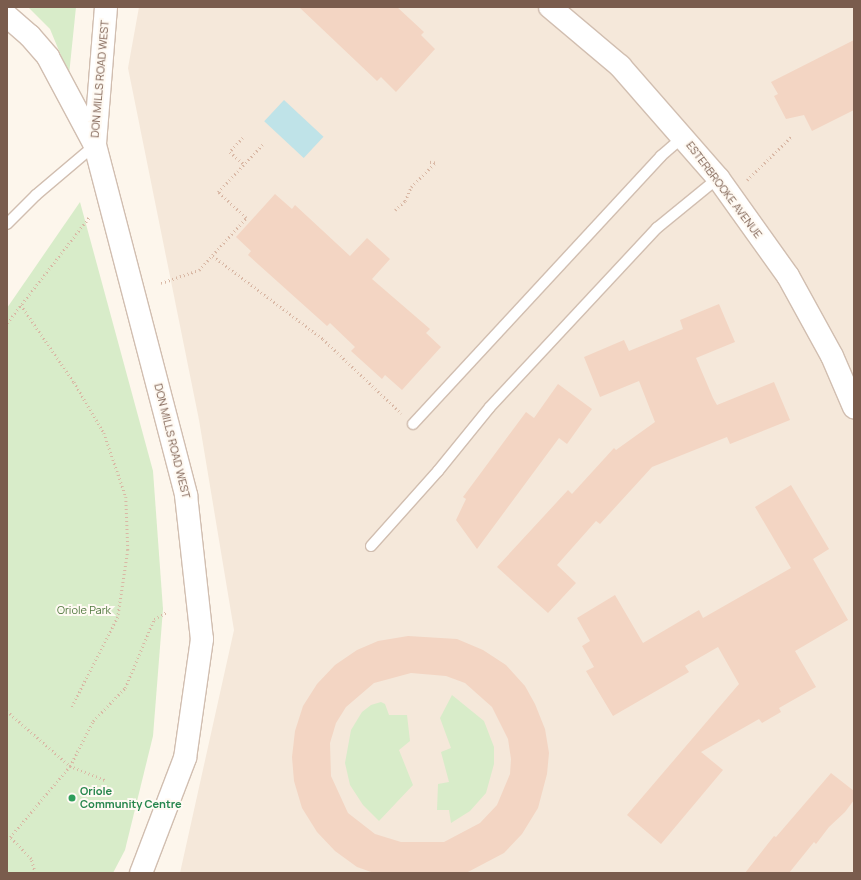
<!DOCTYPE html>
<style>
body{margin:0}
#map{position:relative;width:861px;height:880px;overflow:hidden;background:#fdf6ec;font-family:Manrope,sans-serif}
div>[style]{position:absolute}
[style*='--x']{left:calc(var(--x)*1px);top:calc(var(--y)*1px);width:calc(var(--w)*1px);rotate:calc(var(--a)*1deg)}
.residential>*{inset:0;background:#f5e8da}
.green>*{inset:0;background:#d8ecc9}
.water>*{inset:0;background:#bfe3e8;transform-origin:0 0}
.building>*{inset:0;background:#f3d5c3}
.path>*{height:2.5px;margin-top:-1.25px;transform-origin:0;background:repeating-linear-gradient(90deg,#d9b8a5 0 1px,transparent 0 4px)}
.roads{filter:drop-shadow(1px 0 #d1beb0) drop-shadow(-1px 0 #d1beb0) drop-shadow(0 1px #d1beb0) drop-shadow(0 -1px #d1beb0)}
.lane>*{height:10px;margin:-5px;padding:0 5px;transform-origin:5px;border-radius:5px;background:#fff}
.secondary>*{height:22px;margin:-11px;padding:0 11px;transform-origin:11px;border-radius:11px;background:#fff}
.dots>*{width:11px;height:11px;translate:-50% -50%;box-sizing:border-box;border:2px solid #fffaf3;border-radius:50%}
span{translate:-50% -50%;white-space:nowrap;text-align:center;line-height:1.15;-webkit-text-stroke:4px #fffaf3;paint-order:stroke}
.street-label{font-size:11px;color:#7a5c4d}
.park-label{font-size:11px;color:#537a41}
.leisure-label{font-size:11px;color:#27864d;font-weight:700}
.left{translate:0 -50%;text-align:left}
.frame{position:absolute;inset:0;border:8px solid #7a5c4d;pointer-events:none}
</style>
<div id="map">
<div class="residential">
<div style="clip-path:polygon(139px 7px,854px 7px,854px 873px,180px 873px,234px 630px,199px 420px,128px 68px)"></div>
</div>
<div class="green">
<div style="clip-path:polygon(28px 7px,76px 7px,69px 75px,50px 29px)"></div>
<div style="clip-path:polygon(80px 202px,153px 471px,163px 609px,153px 736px,125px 850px,113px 873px,7px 873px,7px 308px)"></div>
<div style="clip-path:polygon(452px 695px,484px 721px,494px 747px,494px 764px,486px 793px,470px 811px,451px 823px,449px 810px,437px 810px,438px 784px,449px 782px,441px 752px,451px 748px,440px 718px)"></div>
<div style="clip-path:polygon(381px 702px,385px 704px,389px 715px,407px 715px,410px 741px,399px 750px,413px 785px,379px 821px,363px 805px,350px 785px,345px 763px,351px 730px,362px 712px,371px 705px)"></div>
</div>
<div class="water">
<div style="left:284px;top:100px;width:54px;height:29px;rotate:43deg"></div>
</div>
<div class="building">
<div style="clip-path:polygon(299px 7px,397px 7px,424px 32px,421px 35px,435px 49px,396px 92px,381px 77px,377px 81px)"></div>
<div style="clip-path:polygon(854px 40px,854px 110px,812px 131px,804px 115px,786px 119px,774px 96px,778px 94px,771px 82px)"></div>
<div style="clip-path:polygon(275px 194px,292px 209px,295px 205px,350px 256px,367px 238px,390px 259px,372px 279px,430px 329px,426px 333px,441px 347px,402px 390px,385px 375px,382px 379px,351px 351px,355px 347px,330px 323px,327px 326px,248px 255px,251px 251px,236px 237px)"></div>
<div style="clip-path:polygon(719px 304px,735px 342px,696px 358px,713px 398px,717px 405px,774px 382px,790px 420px,730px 444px,727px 437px,652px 467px,600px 524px,596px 521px,557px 565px,576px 583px,548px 613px,497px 567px,568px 490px,572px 494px,614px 448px,616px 450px,655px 422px,639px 381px,600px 397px,584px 357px,624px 340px,629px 351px,683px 329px,680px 320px)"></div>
<div style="clip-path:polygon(558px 384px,592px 409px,567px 444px,559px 438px,477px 549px,456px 520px,466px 499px,463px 497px,526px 412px,534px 418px)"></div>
<div style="clip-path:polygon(791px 485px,829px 549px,813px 559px,848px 620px,795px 651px,816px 687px,779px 708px,781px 712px,762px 723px,759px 719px,701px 752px,723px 770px,661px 844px,627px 815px,739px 684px,718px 647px,685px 666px,689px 672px,613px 716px,586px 671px,594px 667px,582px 646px,590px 641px,577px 618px,615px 595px,643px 643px,699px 610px,703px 618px,791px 568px,755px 507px)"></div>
<div style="clip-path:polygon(evenodd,408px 636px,457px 639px,483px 650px,506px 665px,525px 686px,535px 704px,545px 729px,549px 753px,547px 774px,538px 808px,522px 834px,504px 853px,466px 873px,374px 873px,357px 867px,335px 851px,317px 832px,302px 808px,294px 781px,292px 757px,295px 731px,303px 706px,317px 684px,335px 665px,357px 650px,378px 641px,408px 636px,411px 673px,446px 676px,465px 683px,492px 707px,508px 739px,511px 759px,510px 774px,497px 805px,480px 823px,444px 842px,401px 842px,375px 834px,348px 813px,331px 776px,330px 743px,336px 723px,346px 707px,374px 683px,411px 673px)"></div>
<div style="clip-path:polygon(831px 773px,854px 791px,854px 800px,845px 812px,829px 827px,816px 844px,814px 842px,789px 873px,745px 873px,774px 836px,776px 837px)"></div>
</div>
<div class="path">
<div style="--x:243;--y:138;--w:19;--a:133"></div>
<div style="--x:230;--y:152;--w:18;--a:41"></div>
<div style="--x:747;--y:180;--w:63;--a:-44.4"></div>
<div style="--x:395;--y:210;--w:13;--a:-42"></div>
<div style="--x:405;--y:201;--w:15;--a:-67"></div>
<div style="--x:411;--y:187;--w:34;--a:-45"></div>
<div style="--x:435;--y:163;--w:8;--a:-173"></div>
<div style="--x:213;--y:256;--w:138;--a:37"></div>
<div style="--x:323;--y:339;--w:108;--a:43.5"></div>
<div style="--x:161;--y:283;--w:40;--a:-18.9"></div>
<div style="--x:199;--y:270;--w:70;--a:-47.9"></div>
<div style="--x:246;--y:218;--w:38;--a:-137"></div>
<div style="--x:218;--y:192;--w:67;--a:-46.8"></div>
<div style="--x:21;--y:305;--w:93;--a:55.5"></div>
<div style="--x:74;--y:382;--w:59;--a:59.5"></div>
<div style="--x:104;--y:433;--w:68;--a:71"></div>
<div style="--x:126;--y:497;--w:53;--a:87.8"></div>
<div style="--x:128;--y:550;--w:68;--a:98.5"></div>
<div style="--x:118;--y:617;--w:103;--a:117.1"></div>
<div style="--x:7;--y:323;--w:135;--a:-52.2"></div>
<div style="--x:7;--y:711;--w:84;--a:41.1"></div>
<div style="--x:70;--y:766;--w:38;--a:22"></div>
<div style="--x:35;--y:873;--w:15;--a:-106"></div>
<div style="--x:31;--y:859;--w:30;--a:-134"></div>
<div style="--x:10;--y:837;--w:93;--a:-49.8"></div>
<div style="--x:70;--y:766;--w:51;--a:-62.9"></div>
<div style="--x:93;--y:721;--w:46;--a:-45.9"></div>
<div style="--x:125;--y:688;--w:75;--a:-67.2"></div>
<div style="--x:154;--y:619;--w:15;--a:-28"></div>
</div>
<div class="roads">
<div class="lane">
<div style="--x:7;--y:224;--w:41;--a:-45"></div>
<div style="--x:36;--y:195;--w:77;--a:-40.3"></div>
<div style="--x:413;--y:424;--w:365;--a:-47.2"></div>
<div style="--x:661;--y:156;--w:29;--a:-41"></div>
<div style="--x:371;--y:546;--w:101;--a:-48.2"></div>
<div style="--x:438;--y:471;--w:82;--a:-50.9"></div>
<div style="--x:490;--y:407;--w:245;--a:-47"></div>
<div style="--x:657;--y:228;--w:79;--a:-39.3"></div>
</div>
<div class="secondary">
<div style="--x:106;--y:7;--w:138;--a:94.6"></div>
<div style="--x:95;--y:145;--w:362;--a:75.4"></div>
<div style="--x:186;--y:495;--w:145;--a:83.7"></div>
<div style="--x:202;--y:639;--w:120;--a:98.1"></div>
<div style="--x:185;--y:758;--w:123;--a:110.9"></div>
<div style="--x:550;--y:7;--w:92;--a:40.1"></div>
<div style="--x:620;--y:66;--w:149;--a:48.8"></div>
<div style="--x:718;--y:178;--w:120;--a:54.5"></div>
<div style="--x:788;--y:276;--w:91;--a:61.2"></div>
<div style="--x:832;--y:356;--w:56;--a:66.7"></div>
<div style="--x:7;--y:16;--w:30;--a:41"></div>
<div style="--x:30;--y:36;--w:28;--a:49"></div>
<div style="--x:48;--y:57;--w:100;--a:61.9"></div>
</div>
</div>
<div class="dots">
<div style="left:72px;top:798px;background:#2e9e5b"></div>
</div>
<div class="street-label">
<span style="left:100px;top:79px;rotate:-85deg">DON MILLS ROAD WEST</span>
<span style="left:724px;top:190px;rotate:53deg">ESTERBROOKE AVENUE</span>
<span style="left:172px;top:441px;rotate:76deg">DON MILLS ROAD WEST</span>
</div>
<div class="park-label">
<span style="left:84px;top:610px">Oriole Park</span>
</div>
<div class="leisure-label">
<span class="left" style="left:80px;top:798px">Oriole<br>Community Centre</span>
</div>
<div class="frame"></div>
</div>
